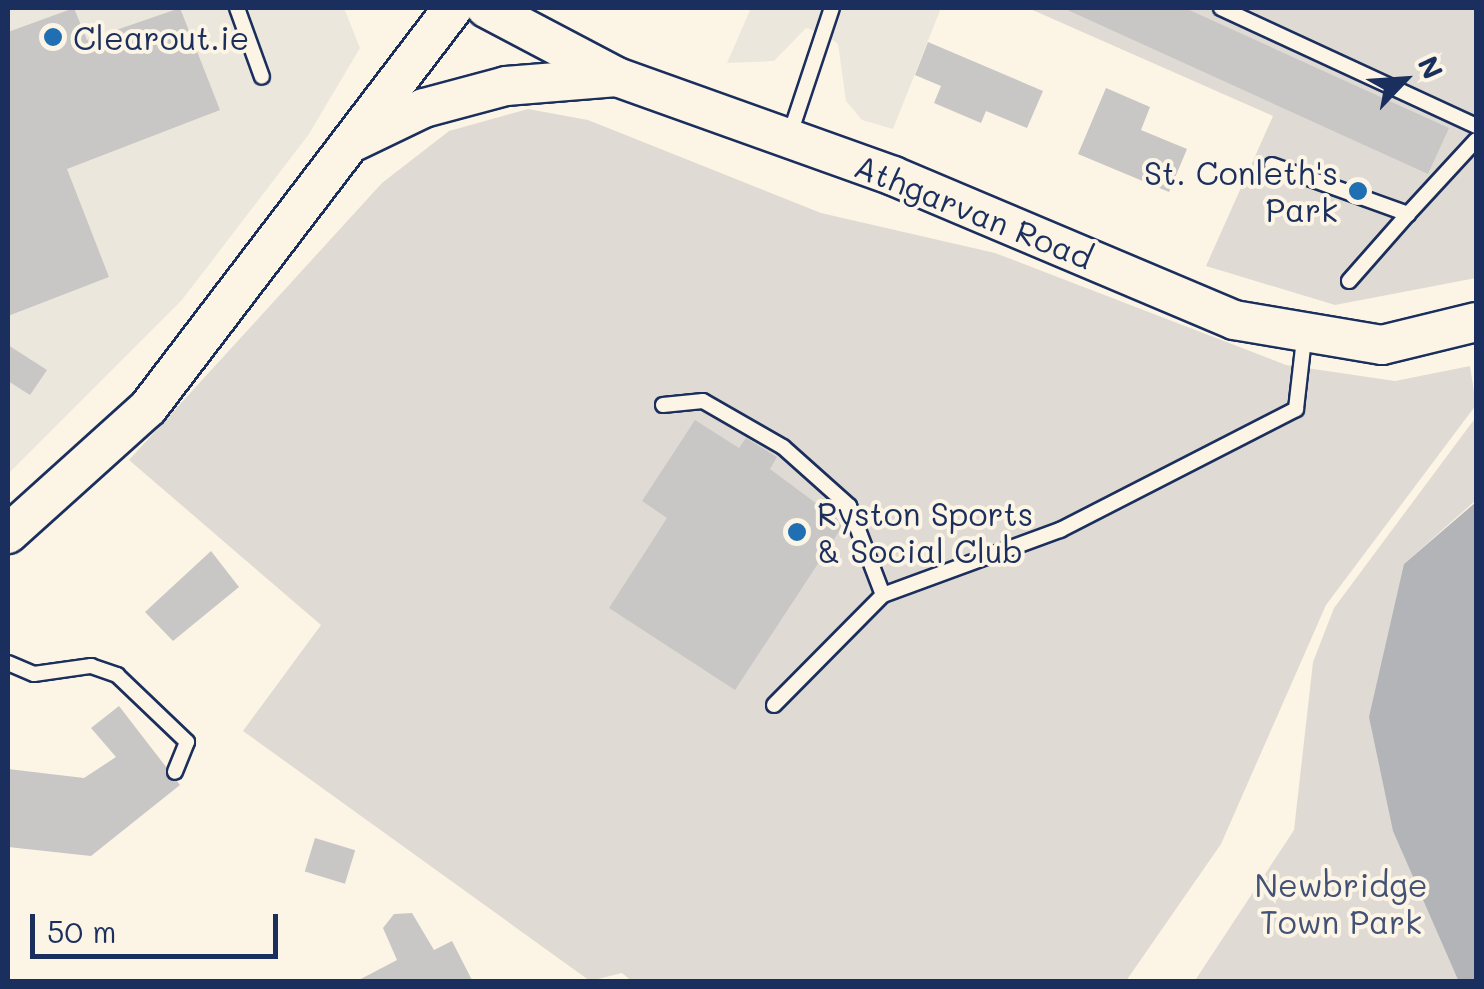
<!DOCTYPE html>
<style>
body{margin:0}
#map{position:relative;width:1484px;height:989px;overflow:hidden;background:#fcf5e5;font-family:Mali,sans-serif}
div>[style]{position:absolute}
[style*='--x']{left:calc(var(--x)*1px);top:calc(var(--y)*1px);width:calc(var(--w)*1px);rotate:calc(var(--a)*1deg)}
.built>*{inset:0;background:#ece7dc}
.green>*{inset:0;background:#dfdbd4}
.water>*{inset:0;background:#b2b4b8}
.building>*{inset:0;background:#c8c7c6;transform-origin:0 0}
.roads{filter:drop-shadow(2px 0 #1b2f5e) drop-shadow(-2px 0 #1b2f5e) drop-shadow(0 2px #1b2f5e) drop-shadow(0 -2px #1b2f5e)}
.service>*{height:14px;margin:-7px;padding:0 7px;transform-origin:7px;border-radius:7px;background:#fcf5e5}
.secondary>*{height:38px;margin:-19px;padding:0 19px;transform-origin:19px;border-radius:19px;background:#fcf5e5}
.dots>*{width:28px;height:28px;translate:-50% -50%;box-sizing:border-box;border:5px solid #fcf5e5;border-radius:50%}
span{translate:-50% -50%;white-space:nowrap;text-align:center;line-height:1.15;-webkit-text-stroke:8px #fcf5e5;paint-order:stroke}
.poi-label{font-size:32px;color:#1b2f5e}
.left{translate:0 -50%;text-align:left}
.right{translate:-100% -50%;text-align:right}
.street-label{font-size:32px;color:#1b2f5e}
.park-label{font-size:32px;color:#425176}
.frame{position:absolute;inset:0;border:10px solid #1b2f5e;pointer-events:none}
.north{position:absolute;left:1354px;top:30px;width:100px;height:100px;-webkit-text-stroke:8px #fcf5e5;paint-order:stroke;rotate:65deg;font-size:28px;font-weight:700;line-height:40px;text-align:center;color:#1b2f5e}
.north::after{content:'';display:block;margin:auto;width:35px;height:45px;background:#1b2f5e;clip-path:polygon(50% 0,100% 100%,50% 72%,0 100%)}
.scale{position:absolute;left:30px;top:914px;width:248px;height:45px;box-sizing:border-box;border:5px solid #1b2f5e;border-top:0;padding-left:12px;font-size:30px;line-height:35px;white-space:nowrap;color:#1b2f5e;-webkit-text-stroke:8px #fcf5e5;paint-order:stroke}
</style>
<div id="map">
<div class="built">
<div style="clip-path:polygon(8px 8px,344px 8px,360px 48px,309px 134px,182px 300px,8px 474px)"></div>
<div style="clip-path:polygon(751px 8px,941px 8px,893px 129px,862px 120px,846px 101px,838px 44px,824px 34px,806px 28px,774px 61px,727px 63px)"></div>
</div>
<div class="green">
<div style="clip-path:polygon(1028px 8px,1476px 8px,1476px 278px,1335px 305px,1206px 266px,1273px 116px)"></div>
<div style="clip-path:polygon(528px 109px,588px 120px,821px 213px,995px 253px,1286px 365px,1395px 381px,1470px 366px,1476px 405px,1326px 605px,1221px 844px,1126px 981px,633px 982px,622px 973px,590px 981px,243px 731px,321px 625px,129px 460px,382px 183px,449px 131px)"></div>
<div style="clip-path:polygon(1476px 417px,1476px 500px,1404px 564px,1434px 914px,1459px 981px,1194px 982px,1294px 830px,1313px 662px,1334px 608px)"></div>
</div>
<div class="water">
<div style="clip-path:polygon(1476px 502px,1476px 981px,1459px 982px,1393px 831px,1369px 717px,1404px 564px)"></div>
</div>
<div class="building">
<div style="clip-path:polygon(74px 8px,87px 40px,180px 8px,220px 110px,67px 169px,109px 277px,8px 316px,8px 32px)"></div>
<div style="clip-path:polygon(1063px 8px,1185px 8px,1449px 128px,1428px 174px)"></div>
<div style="clip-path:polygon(928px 42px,1043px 91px,1027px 128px,986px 111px,981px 123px,934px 103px,941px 86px,915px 75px)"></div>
<div style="clip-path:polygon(1106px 88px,1150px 107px,1141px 130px,1187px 149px,1169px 192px,1078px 154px)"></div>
<div style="clip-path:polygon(8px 345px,47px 370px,30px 395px,8px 381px)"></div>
<div style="clip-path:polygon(695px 420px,739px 448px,746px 438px,777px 457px,770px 469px,844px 524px,735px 690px,609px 608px,667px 518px,642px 501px)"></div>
<div style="clip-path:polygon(211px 551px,239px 587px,173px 641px,145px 612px)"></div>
<div style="clip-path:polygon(119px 706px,180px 785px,91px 856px,8px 847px,8px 769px,84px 778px,116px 757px,91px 728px)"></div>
<div style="left:315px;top:838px;width:42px;height:35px;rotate:17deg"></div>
<div style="clip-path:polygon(412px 913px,434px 950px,452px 941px,473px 982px,355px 982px,397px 960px,383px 928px,394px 914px)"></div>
</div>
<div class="roads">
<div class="service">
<div style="--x:237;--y:8;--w:73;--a:70.1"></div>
<div style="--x:1221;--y:8;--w:281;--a:24.8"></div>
<div style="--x:789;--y:137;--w:136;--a:-71.6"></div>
<div style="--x:1272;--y:165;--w:145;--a:19.8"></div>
<div style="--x:1408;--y:214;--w:100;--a:-47.4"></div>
<div style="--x:1349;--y:281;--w:89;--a:-48.6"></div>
<div style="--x:663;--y:405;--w:40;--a:-5.7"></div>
<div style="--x:703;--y:401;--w:92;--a:29.9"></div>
<div style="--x:783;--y:447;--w:89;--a:41.8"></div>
<div style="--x:849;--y:506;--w:95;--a:69.1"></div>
<div style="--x:8;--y:663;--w:28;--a:23"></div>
<div style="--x:34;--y:674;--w:58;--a:-8"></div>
<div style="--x:91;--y:666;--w:28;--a:19"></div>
<div style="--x:117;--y:675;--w:97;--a:43.7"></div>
<div style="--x:187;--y:742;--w:32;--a:112"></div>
<div style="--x:774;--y:705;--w:155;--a:-45.3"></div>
<div style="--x:883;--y:595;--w:189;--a:-20.2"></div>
<div style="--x:1060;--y:530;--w:265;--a:-27.1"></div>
<div style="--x:1296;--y:409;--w:70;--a:-83.5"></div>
</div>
<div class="secondary">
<div style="--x:486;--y:8;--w:148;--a:27.8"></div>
<div style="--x:617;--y:77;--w:293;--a:19.7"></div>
<div style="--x:893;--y:176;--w:370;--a:22.9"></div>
<div style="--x:1234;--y:320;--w:150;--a:9.6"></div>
<div style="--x:1382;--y:345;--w:97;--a:-13.7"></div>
<div style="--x:355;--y:141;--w:76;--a:-25.6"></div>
<div style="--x:424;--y:108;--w:85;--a:-15"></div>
<div style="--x:506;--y:86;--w:111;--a:-4.6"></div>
<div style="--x:8;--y:534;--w:188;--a:-42"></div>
<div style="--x:148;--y:408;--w:503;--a:-52.67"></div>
</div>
</div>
<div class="dots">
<div style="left:53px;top:37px;background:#1f6fb2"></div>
<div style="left:1358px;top:191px;background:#1f6fb2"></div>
<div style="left:797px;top:532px;background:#1f6fb2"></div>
</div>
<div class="poi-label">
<span class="left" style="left:73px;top:37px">Clearout.ie</span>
<span class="right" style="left:1338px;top:191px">St. Conleth's<br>Park</span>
<span class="left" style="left:817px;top:532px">Ryston Sports<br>&amp; Social Club</span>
</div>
<div class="street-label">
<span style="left:974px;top:211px;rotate:22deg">Athgarvan Road</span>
</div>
<div class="park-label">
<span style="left:1341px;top:903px">Newbridge<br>Town Park</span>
</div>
<div class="frame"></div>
<div class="north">N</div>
<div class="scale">50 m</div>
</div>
